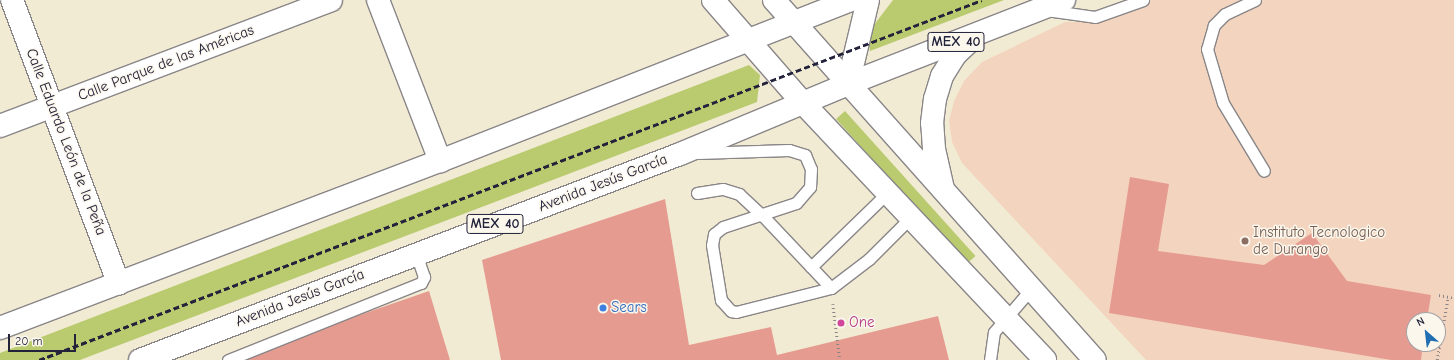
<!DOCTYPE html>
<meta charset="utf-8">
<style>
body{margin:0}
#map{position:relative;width:1454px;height:360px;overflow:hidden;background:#f2ebd4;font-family:"Comic Neue",sans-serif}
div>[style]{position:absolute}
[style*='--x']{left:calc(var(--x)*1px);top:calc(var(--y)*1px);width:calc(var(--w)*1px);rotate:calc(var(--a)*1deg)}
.built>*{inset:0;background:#f3d4bf}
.green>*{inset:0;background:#b9cb6e;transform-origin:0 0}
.building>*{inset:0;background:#e69b90}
.path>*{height:2.5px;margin-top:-1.25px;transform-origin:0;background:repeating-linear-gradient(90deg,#8a8688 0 1px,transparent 0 4px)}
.roads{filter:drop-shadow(1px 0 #8a8688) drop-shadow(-1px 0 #8a8688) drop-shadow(0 1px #8a8688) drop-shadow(0 -1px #8a8688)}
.service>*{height:11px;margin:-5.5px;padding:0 5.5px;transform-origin:5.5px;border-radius:5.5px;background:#fff}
.minor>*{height:22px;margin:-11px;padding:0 11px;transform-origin:11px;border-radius:11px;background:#fff}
.tertiary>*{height:22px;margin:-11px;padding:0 11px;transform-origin:11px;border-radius:11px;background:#fff}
.secondary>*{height:22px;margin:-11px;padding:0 11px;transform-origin:11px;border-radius:11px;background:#fff}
.primary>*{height:22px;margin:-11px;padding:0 11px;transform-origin:11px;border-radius:11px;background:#fff}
.rail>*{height:3px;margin-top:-1.5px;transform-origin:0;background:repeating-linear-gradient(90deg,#22223b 0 6px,transparent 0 9px)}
.dots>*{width:11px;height:11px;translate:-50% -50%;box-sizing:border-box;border:2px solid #fbf7ec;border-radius:50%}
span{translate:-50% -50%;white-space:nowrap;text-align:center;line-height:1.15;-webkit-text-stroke:3px #fbf7ec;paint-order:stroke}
.shield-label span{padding:1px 3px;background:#fbf7ec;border:1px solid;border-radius:3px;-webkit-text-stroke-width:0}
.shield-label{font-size:14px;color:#22223b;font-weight:700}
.street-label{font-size:15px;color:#22223b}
.education-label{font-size:15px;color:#785e54}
.left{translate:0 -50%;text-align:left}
.shop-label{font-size:15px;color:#366cbe}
.hotel-label{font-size:15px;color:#b23c85}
.north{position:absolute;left:1406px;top:312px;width:40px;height:40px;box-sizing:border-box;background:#fbf7ec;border:1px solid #a4a2a5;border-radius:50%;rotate:332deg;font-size:11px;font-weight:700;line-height:16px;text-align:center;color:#22223b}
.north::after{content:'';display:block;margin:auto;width:14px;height:18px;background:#1f6fb2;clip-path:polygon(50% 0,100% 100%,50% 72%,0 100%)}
.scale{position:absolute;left:8px;top:334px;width:68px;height:18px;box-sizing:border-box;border:2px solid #22223b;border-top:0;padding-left:5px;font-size:12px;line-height:14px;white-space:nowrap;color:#22223b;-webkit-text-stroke:3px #fbf7ec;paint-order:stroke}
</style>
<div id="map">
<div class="built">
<div style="clip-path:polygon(evenodd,1147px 0,1454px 0,1454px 360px,1146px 360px,962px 163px,952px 142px,949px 121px,954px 101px,964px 81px,982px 62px,1065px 22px,1091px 22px,1147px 0,1414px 320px,1438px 320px,1438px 344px,1414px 344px,1414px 320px)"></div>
</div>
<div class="green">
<div style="clip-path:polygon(893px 0,1004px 0,870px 51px,867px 34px)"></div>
<div style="clip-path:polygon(749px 65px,760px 75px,757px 102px,80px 360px,0 360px,0 353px)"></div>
<div style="left:845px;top:111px;width:195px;height:12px;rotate:48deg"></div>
</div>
<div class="building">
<div style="clip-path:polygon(1130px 177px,1169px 184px,1158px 251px,1264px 265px,1312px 233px,1347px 281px,1431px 295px,1427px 320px,1414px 320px,1414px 344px,1423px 344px,1421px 360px,1391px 360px,1109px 313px)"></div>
<div style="clip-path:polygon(665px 199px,689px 345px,771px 327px,777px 355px,938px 316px,949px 360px,501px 360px,482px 260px)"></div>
<div style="clip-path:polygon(429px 291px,450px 360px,237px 360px,345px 320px)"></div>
</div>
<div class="path">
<div style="--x:1439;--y:295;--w:15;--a:11"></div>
<div style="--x:833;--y:304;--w:56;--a:82.9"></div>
<div style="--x:1437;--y:360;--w:64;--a:-80.1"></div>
</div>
<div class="roads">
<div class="service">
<div style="--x:1255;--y:0;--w:33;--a:155"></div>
<div style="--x:1225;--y:14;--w:16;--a:135"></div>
<div style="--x:1214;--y:25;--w:25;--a:106"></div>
<div style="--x:1207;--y:49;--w:56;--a:73.5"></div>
<div style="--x:1223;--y:103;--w:79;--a:58.9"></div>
<div style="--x:1046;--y:10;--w:49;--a:8.1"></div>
<div style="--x:1095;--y:17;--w:51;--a:-19.5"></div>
<div style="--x:698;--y:153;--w:91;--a:-1.9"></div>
<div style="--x:789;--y:150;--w:17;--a:17"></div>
<div style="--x:805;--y:155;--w:15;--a:67"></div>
<div style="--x:811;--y:169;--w:18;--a:93"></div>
<div style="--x:810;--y:187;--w:21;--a:131"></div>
<div style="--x:796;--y:203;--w:77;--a:161.8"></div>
<div style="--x:723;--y:227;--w:11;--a:142"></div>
<div style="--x:714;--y:234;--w:11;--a:100"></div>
<div style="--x:712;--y:245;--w:56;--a:80.7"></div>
<div style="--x:721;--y:300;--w:15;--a:48"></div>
<div style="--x:731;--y:311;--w:5;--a:11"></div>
<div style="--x:736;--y:312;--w:98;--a:-14.2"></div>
<div style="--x:831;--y:288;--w:48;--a:-37.3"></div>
<div style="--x:869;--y:259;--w:59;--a:-45"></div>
<div style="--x:697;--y:193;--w:26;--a:-9"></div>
<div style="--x:723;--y:189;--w:17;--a:17"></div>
<div style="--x:739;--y:194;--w:33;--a:43"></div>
<div style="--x:763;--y:216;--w:99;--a:46.6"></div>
<div style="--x:811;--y:267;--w:106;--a:-44.2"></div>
<div style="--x:228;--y:360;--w:208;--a:-21.8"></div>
<div style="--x:421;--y:283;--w:7;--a:-63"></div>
<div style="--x:424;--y:277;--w:24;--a:-109"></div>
<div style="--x:990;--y:360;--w:28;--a:-82"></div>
<div style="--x:994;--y:332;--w:57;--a:-49.3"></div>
</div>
<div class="minor">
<div style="--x:12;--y:0;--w:303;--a:69.4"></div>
<div style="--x:378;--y:0;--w:173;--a:68.9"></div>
<div style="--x:0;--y:126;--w:354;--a:-20.8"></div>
</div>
<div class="tertiary">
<div style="--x:0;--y:328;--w:471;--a:-20.8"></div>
<div style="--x:440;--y:161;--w:440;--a:-21.4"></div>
</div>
<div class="secondary">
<div style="--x:713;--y:0;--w:137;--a:48.9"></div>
<div style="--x:803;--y:103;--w:353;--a:46.7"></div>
<div style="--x:774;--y:0;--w:482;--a:48.3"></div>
</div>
<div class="primary">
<div style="--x:848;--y:84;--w:86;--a:-76.6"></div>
<div style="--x:943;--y:189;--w:41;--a:-102.7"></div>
<div style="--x:934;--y:149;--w:26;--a:-94"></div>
<div style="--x:932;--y:123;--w:24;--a:-83"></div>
<div style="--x:935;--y:99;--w:24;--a:-73"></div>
<div style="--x:942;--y:76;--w:26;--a:-58"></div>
<div style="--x:956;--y:54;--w:23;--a:-43"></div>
<div style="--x:140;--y:360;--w:578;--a:-20.88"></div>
<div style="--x:680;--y:154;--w:182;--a:-22.6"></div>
<div style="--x:848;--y:84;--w:232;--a:-21.3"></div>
</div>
</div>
<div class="rail">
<div style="--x:39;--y:360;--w:1009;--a:-20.89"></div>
</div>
<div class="dots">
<div style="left:1245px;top:241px;background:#8d6e63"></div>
<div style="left:603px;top:308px;background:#3f7fe0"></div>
<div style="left:841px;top:323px;background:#d1479c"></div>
</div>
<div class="shield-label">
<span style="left:956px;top:42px">MEX 40</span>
<span style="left:495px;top:224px">MEX 40</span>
</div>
<div class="street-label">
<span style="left:166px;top:63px;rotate:-21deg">Calle Parque de las Américas</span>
<span style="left:66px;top:142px;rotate:69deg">Calle Eduardo León de la Peña</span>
<span style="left:603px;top:183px;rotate:-21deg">Avenida Jesús García</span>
<span style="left:300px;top:298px;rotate:-21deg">Avenida Jesús García</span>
</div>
<div class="education-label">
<span class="left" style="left:1253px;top:241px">Instituto Tecnologico<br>de Durango</span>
</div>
<div class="shop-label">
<span class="left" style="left:611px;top:308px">Sears</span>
</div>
<div class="hotel-label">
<span class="left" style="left:849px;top:323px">One</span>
</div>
<div class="north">N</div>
<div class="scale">20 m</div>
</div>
